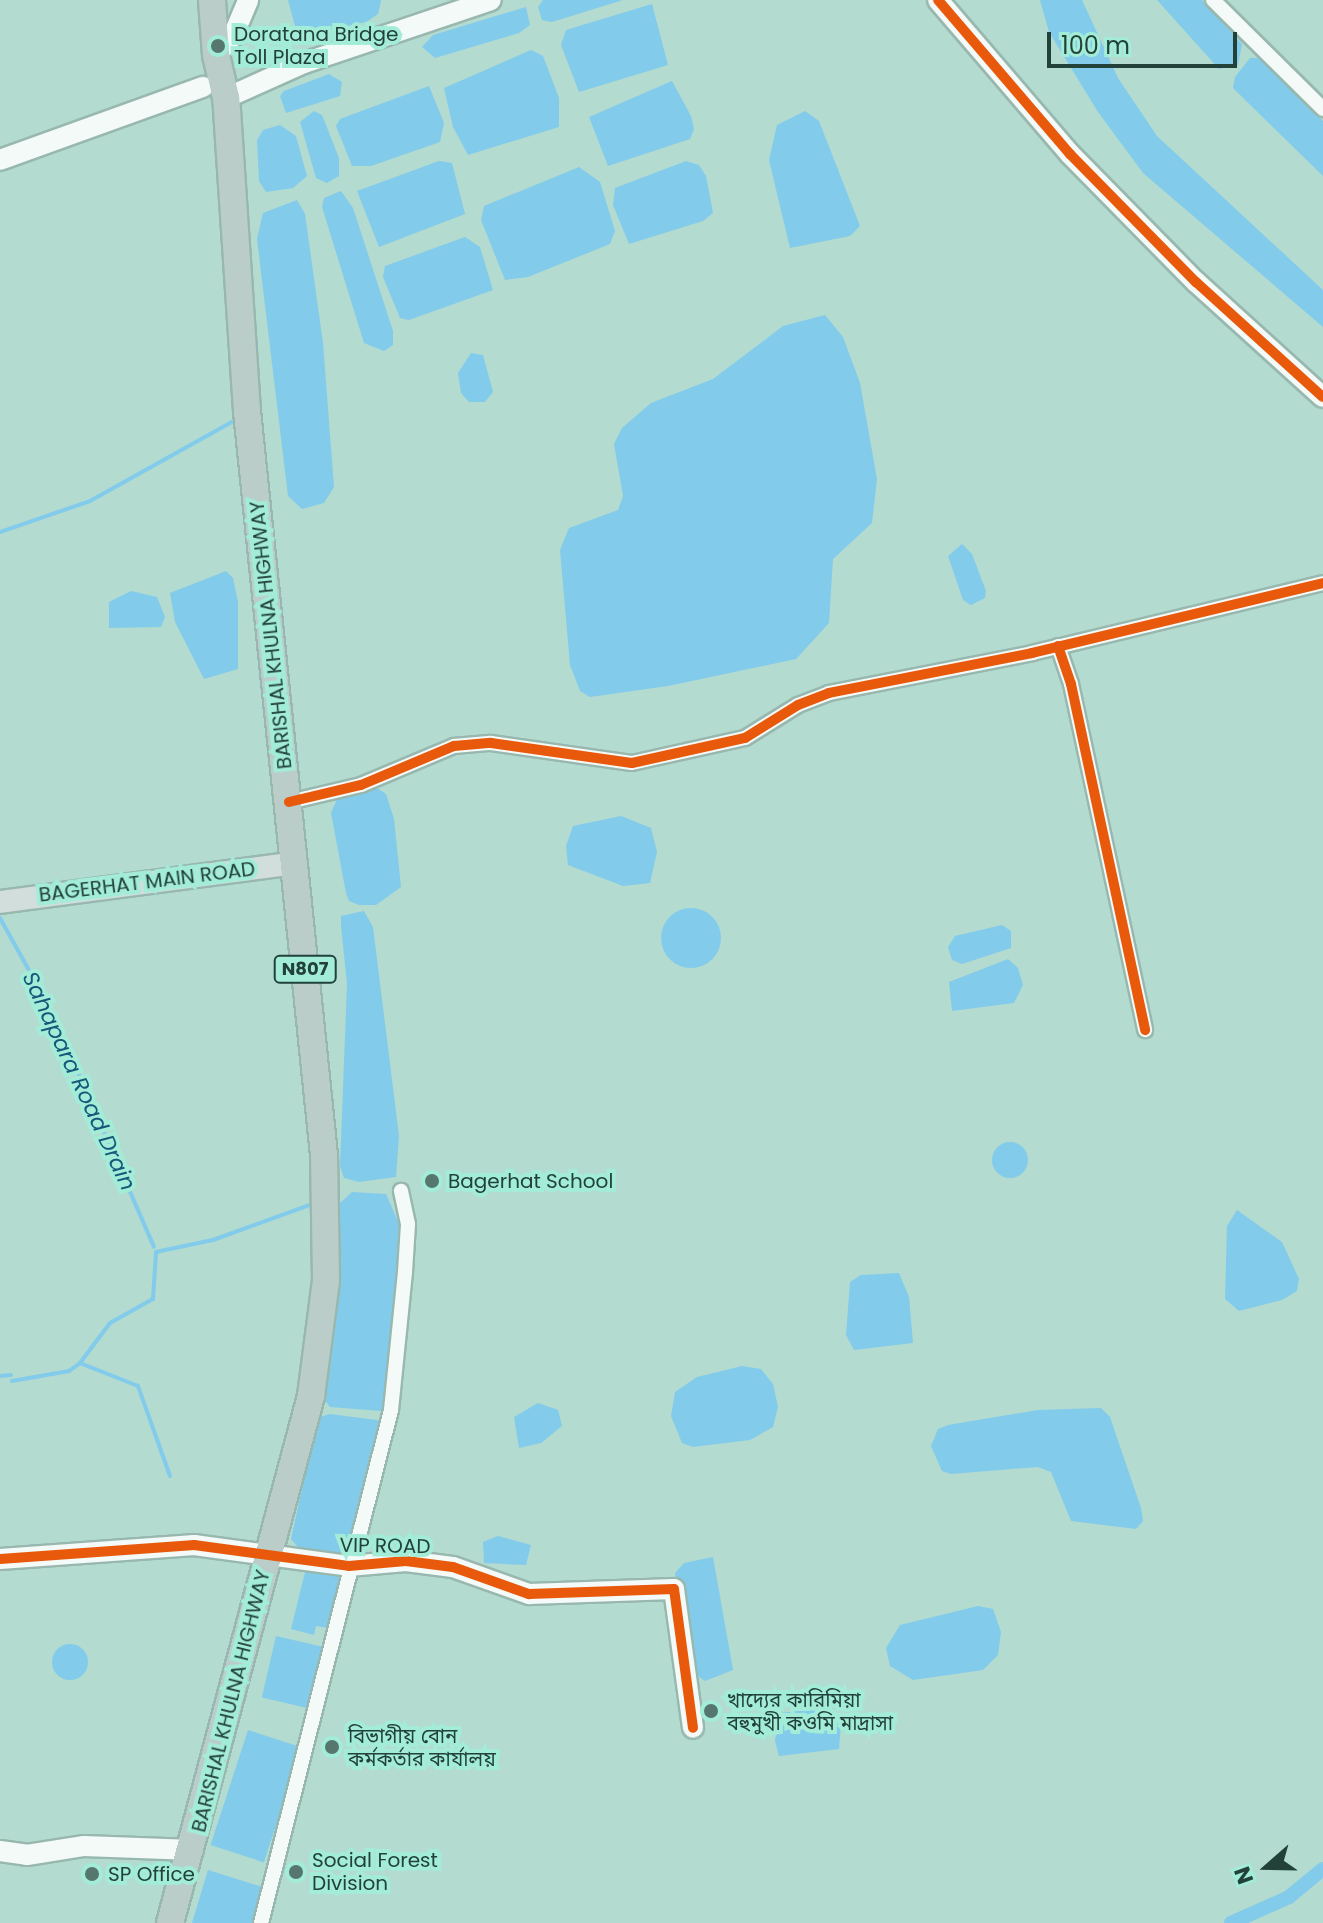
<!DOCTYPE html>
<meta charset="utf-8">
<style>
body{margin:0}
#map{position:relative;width:1323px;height:1923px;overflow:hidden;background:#b3dbd0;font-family:Poppins,"Noto Sans Bengali",sans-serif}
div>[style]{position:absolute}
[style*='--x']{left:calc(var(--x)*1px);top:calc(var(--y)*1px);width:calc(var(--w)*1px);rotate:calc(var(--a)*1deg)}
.water>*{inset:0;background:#82cbeb;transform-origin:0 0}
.round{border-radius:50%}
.stream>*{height:4px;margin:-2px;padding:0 2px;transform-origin:2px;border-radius:2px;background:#82cbeb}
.canal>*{height:14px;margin:-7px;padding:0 7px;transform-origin:7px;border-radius:7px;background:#82cbeb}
.roads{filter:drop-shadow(2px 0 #98b8af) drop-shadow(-2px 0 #98b8af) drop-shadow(0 2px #98b8af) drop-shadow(0 -2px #98b8af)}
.street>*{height:14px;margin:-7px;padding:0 7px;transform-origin:7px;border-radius:7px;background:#f4faf8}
.secondary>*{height:20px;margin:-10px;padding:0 10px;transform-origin:10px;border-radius:10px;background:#f4faf8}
.primary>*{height:22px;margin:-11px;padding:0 11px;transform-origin:11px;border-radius:11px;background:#d1dedb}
.highway>*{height:26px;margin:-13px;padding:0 13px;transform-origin:13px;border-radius:13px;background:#bacdc8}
.cycleway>*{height:10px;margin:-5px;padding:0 5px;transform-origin:5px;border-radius:5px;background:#e8590c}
.dots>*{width:22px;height:22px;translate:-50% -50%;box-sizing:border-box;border:4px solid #a2ecd8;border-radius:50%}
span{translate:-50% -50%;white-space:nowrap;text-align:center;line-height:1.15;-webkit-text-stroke:8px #a2ecd8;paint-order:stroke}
.shield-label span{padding:2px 6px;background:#a2ecd8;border:2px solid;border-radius:6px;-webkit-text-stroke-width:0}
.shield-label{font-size:18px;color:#224139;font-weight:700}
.poi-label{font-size:20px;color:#224139}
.left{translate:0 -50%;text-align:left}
.street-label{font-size:20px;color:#224139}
.water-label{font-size:22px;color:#155879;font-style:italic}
.north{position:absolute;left:1227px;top:1827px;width:80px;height:80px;-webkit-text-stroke:6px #a2ecd8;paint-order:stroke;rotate:250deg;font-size:22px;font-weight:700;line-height:32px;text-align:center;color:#224139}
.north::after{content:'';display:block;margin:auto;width:28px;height:36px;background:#224139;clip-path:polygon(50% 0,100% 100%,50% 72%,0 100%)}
.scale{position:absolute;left:1047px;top:32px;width:190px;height:36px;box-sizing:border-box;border:4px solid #224139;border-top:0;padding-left:10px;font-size:24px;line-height:28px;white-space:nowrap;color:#224139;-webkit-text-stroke:6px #a2ecd8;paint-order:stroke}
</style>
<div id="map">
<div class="water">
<div style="clip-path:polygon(288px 0,381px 0,381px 1px,378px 14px,366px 22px,308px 34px,295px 26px)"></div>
<div style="clip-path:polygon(543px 0,623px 0,552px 22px,542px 20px,538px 7px)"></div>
<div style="clip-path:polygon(1040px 0,1082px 0,1118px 78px,1157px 136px,1323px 290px,1323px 327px,1143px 173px,1098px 112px,1049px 32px)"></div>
<div style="clip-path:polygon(1157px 0,1202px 0,1242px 44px,1238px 65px,1219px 69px)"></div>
<div style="clip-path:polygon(652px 4px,668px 65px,579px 92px,561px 45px,566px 30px)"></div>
<div style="clip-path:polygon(526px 7px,530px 25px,519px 33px,435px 58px,422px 47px,433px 35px)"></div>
<div style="clip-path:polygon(531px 50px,543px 56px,559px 98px,559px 127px,468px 155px,453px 127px,444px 88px)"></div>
<div style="clip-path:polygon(1250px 58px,1259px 58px,1323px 121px,1323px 176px,1233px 88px,1235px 77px)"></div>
<div style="clip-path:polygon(329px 74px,342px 82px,340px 96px,286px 113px,280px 96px,284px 91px)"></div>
<div style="clip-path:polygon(672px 81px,691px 116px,694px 129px,690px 139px,608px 166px,589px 117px)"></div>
<div style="clip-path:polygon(429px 86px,444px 123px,440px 142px,371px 166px,352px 166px,336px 126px,340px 119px)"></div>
<div style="clip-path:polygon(314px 111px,322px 115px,339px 158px,339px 176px,327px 183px,316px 178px,300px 122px)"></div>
<div style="clip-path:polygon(805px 111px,819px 121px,860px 226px,850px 236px,790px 248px,769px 160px,777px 125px)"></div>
<div style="clip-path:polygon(280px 125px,296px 136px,307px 176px,293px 188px,266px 192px,259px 181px,257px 140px,263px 130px)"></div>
<div style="clip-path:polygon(439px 161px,452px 163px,465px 214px,379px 247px,357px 191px)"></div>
<div style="clip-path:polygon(686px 161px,699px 165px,706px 176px,713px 213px,703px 221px,629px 244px,613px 205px,615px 188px)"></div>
<div style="clip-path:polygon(579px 167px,600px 182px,615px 231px,610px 244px,528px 277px,505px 280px,481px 220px,484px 206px)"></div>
<div style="clip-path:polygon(341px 191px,353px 208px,393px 331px,393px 345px,384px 351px,364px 343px,322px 207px,324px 198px)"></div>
<div style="clip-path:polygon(297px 200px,305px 214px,323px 343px,334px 487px,324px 503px,302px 509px,288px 496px,257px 239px,263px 213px)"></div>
<div style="clip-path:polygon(465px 237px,480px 247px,493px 290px,409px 320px,400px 318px,383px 277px,385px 266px)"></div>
<div style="clip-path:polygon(825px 315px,843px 337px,860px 383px,877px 479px,872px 523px,833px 559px,829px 623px,796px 659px,668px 686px,590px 697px,580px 691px,570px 665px,560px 550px,569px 528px,618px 510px,623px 496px,614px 444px,622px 428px,651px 403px,713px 379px,783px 326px)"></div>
<div style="clip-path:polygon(471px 353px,483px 355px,493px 392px,485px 402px,469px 402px,461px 393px,458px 373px)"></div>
<div style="clip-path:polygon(962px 544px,972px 554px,986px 591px,985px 598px,971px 605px,963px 600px,948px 556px)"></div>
<div style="clip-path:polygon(226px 571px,233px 578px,238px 602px,238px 669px,204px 679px,175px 622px,170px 593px)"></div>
<div style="clip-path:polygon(131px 591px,157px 597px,165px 617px,161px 627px,109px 628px,109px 602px)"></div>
<div style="clip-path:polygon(371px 784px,386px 794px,394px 819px,401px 887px,376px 905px,359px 905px,349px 901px,346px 893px,331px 813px,338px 797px)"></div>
<div style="clip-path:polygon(621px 816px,651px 828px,657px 852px,650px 883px,623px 886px,568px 865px,566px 846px,573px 826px)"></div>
<div class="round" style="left:661px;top:908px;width:60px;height:60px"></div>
<div style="clip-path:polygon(364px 911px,373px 927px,399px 1136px,396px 1177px,359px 1182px,344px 1178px,340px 1166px,347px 984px,341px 926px,341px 916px)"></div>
<div style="clip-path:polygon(1002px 925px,1011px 931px,1011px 948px,962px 964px,952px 960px,948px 947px,955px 936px)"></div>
<div style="clip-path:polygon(1008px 959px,1018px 968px,1023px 985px,1014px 1003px,952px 1011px,949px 982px)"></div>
<div class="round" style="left:992px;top:1142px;width:36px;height:36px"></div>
<div style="clip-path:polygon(352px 1192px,386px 1194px,401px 1228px,387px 1406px,381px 1411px,330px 1407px,324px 1399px,337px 1296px,339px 1204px)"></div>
<div style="clip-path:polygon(1237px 1210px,1282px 1242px,1299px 1279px,1297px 1291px,1282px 1300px,1239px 1311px,1225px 1299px,1227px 1226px)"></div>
<div style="clip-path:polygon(899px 1273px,909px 1297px,913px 1343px,854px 1350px,846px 1335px,850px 1282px,861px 1275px)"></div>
<div style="clip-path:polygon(742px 1366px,761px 1369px,773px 1384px,778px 1407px,773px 1427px,750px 1440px,693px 1447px,682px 1443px,671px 1416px,675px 1392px,697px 1377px)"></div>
<div style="clip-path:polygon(538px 1403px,558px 1410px,562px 1426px,541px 1443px,519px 1448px,514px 1417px)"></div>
<div style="clip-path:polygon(1101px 1408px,1110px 1417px,1141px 1508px,1143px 1521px,1136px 1529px,1071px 1521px,1051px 1472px,1038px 1467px,951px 1474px,942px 1471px,931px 1446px,938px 1429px,948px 1425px,1038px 1410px)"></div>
<div style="clip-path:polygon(330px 1414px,384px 1421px,350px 1555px,341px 1558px,302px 1552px,291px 1539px,314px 1434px,320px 1417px)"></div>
<div style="clip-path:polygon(498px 1536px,531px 1545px,526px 1565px,484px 1563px,483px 1542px)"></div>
<div style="clip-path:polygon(713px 1557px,733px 1670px,705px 1681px,692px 1672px,675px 1573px,684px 1563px)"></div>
<div style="clip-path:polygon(307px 1564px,342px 1573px,329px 1628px,316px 1626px,314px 1635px,291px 1629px)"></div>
<div style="clip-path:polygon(978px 1606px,993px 1609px,1001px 1632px,998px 1655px,983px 1670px,913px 1680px,890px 1666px,886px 1648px,900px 1625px)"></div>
<div style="left:276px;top:1636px;width:59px;height:63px;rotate:13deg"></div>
<div class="round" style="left:52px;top:1644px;width:36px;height:36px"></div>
<div style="clip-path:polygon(828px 1708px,841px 1723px,839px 1749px,779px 1756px,775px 1741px,779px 1713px)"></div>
<div style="left:248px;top:1730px;width:56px;height:121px;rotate:18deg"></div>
<div style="clip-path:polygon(208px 1870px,266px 1888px,255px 1923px,192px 1923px)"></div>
</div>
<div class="stream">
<div style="--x:0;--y:532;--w:95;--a:-19"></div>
<div style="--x:90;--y:501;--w:171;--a:-29.1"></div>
<div style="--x:0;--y:918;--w:105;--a:61"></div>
<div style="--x:51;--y:1010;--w:258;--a:66.5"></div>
<div style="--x:0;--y:1376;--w:11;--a:-5"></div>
<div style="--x:12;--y:1381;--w:58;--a:-10"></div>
<div style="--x:69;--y:1371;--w:14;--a:-36"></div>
<div style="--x:170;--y:1476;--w:96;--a:-109.6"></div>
<div style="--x:138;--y:1386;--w:62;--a:-158.4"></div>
<div style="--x:80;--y:1363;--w:50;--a:-53.1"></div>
<div style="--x:110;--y:1323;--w:49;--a:-29.2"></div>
<div style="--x:153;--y:1299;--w:47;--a:-86.3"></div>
<div style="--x:156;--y:1252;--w:58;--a:-11.9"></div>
<div style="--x:213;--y:1240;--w:109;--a:-19.9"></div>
</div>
<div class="canal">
<div style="--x:1231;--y:1923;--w:64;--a:-24.1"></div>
<div style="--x:1289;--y:1897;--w:44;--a:-39.5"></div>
</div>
<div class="roads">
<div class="street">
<div style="--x:1213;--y:0;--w:155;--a:44.7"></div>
<div style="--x:1058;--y:646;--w:40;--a:71.1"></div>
<div style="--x:1071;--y:684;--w:354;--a:77.9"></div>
<div style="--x:289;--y:802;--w:74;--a:-13.3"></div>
<div style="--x:361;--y:785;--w:101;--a:-22.8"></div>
<div style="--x:454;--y:746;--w:37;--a:-5"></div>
<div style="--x:491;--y:743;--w:142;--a:8.1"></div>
<div style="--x:632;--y:763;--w:116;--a:-12.5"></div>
<div style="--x:745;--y:738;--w:62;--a:-31.9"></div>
<div style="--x:798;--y:705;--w:33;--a:-21"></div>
<div style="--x:829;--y:693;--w:207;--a:-11.1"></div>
<div style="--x:1032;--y:653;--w:299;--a:-13.5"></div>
<div style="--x:261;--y:1923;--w:529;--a:-75.78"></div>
<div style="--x:391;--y:1410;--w:139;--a:-84.2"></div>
<div style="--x:405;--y:1272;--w:48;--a:-86.4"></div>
<div style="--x:408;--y:1224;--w:34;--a:-102"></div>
</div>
<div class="secondary">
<div style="--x:938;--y:0;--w:203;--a:49.4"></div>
<div style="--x:1070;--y:154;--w:180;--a:45.5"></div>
<div style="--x:1196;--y:282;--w:171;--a:42.2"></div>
<div style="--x:216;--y:55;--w:25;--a:-48"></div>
<div style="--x:233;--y:36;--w:39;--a:-67"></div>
<div style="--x:226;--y:98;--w:85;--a:-24.2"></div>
<div style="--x:304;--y:63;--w:197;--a:-18.6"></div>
<div style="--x:0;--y:160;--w:216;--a:-19.8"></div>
<div style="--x:0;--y:1559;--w:195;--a:-4.1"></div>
<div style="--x:194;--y:1545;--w:156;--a:7.7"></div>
<div style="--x:349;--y:1566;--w:57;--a:-5"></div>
<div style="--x:406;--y:1561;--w:47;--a:7.3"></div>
<div style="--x:453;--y:1567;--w:81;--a:19.6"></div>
<div style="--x:529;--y:1594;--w:145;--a:-2"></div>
<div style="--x:674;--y:1589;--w:140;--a:82.2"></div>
<div style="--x:0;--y:1851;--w:27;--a:8"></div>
<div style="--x:27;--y:1855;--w:58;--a:-9"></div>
<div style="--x:84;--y:1846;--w:109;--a:2.1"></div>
</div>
<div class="primary">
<div style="--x:0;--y:902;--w:298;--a:-7.5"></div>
</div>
<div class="highway">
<div style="--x:170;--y:1923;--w:546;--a:-75.02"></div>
<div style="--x:311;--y:1396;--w:117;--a:-82.6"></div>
<div style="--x:326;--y:1280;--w:125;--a:-90.9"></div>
<div style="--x:324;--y:1155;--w:748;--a:-95.91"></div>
<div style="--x:247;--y:411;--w:314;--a:-93.8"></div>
<div style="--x:226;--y:98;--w:44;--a:-103.1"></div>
<div style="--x:216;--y:55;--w:55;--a:-94.2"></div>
</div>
</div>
<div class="cycleway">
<div style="--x:938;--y:0;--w:203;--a:49.4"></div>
<div style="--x:1070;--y:154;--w:180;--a:45.5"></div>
<div style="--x:1196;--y:282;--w:171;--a:42.2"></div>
<div style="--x:1058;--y:646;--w:40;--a:71.1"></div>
<div style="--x:1071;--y:684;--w:354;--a:77.9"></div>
<div style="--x:289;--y:802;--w:74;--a:-13.3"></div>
<div style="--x:361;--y:785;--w:101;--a:-22.8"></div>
<div style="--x:454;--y:746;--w:37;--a:-5"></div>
<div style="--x:491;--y:743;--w:142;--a:8.1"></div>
<div style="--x:632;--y:763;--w:116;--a:-12.5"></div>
<div style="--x:745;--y:738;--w:62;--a:-31.9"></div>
<div style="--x:798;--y:705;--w:33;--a:-21"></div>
<div style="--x:829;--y:693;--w:207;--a:-11.1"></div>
<div style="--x:1032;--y:653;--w:299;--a:-13.5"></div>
<div style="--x:0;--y:1559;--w:195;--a:-4.1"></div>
<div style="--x:194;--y:1545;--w:156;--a:7.7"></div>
<div style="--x:349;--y:1566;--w:57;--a:-5"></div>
<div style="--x:406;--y:1561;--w:47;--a:7.3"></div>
<div style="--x:453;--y:1567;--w:81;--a:19.6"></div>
<div style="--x:529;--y:1594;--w:145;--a:-2"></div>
<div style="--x:674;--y:1589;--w:140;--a:82.2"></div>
</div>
<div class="dots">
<div style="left:218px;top:46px;background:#55776e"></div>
<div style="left:432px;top:1181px;background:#55776e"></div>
<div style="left:711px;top:1711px;background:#55776e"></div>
<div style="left:332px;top:1747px;background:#55776e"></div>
<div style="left:296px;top:1872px;background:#55776e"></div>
<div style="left:92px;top:1874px;background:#55776e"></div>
</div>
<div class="shield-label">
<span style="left:305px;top:969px">N807</span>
</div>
<div class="poi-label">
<span class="left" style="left:234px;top:46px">Doratana Bridge<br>Toll Plaza</span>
<span class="left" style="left:448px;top:1181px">Bagerhat School</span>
<span class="left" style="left:727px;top:1712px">খাদ্যের কারিমিয়া<br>বহুমুখী কওমি মাদ্রাসা</span>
<span class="left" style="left:348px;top:1748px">বিভাগীয় বোন<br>কর্মকর্তার কার্যালয়</span>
<span class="left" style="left:312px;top:1872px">Social Forest<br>Division</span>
<span class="left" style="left:108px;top:1874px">SP Office</span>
</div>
<div class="street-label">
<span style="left:271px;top:635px;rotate:-96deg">BARISHAL KHULNA HIGHWAY</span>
<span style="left:147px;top:882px;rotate:-7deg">BAGERHAT MAIN ROAD</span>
<span style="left:385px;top:1546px;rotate:1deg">VIP ROAD</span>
<span style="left:231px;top:1701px;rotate:-76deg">BARISHAL KHULNA HIGHWAY</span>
</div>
<div class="water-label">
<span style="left:79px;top:1081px;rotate:65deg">Sahapara Road Drain</span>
</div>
<div class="north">N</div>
<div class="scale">100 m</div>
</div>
